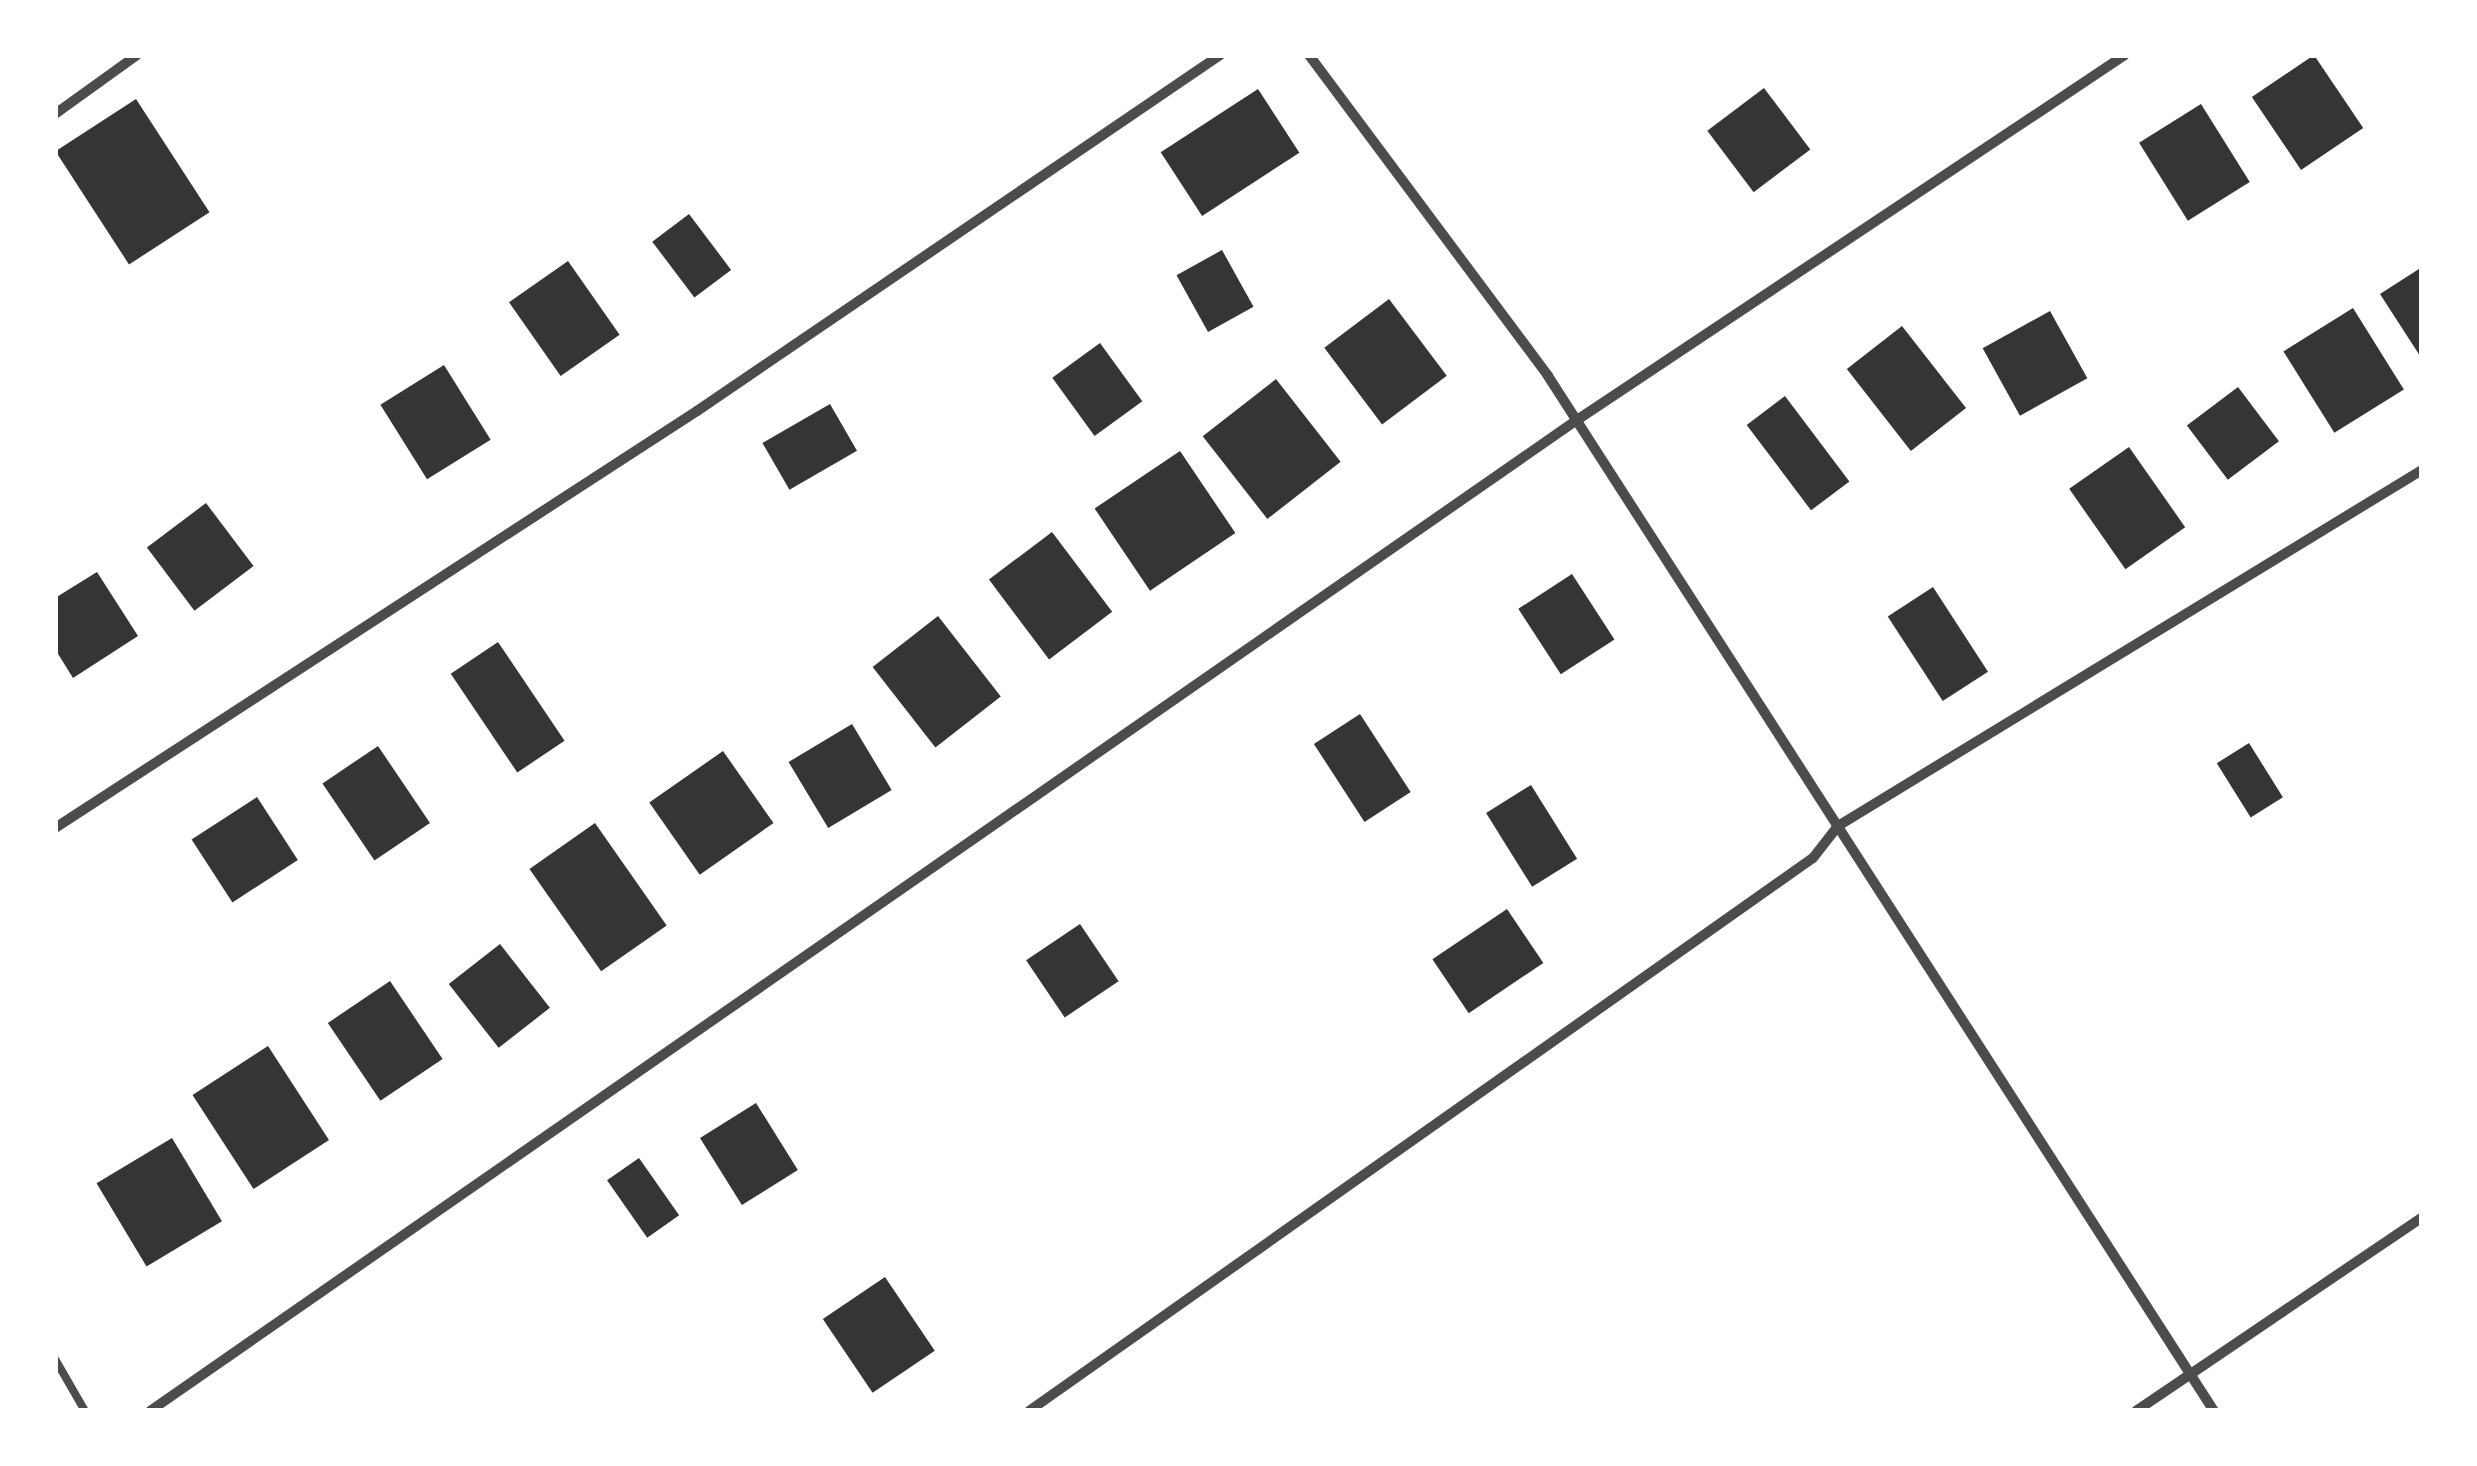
<!DOCTYPE html>
<style>
body{margin:0}
#map{position:relative;width:2477px;height:1466px;overflow:hidden;background:#fff;font-family:"Roboto Condensed",sans-serif}
div>[style]{position:absolute}
[style*='--x']{left:calc(var(--x)*1px);top:calc(var(--y)*1px);width:calc(var(--w)*1px);rotate:calc(var(--a)*1deg)}
.building>*{inset:0;background:#353535;transform-origin:0 0}
.service>*{height:8px;margin:-4px;padding:0 4px;transform-origin:4px;border-radius:4px;background:#4c4c4c}
.minor>*{height:10px;margin:-5px;padding:0 5px;transform-origin:5px;border-radius:5px;background:#4c4c4c}
span{translate:-50% -50%;white-space:nowrap;text-align:center;line-height:1.15;-webkit-text-stroke:8px #fff;paint-order:stroke}
.frame{position:absolute;inset:0;border:58px solid #fff;pointer-events:none}
</style>
<div id="map">
<div class="building">
<div style="left:2314px;top:55px;width:88px;height:75px;rotate:56deg"></div>
<div style="left:1764px;top:88px;width:77px;height:71px;rotate:53deg"></div>
<div style="left:1258px;top:89px;width:76px;height:116px;rotate:57deg"></div>
<div style="left:136px;top:99px;width:135px;height:96px;rotate:57deg"></div>
<div style="left:2201px;top:104px;width:92px;height:73px;rotate:58deg"></div>
<div style="left:689px;top:214px;width:70px;height:46px;rotate:53deg"></div>
<div style="left:1222px;top:250px;width:65px;height:52px;rotate:61deg"></div>
<div style="left:568px;top:261px;width:90px;height:72px;rotate:55deg"></div>
<div style="clip-path:polygon(2422px 267px,2422px 359px,2380px 294px)"></div>
<div style="left:1389px;top:299px;width:96px;height:81px;rotate:53deg"></div>
<div style="left:2353px;top:308px;width:96px;height:82px;rotate:58deg"></div>
<div style="left:2050px;top:311px;width:77px;height:77px;rotate:61deg"></div>
<div style="left:1902px;top:326px;width:104px;height:70px;rotate:52deg"></div>
<div style="left:1100px;top:343px;width:72px;height:59px;rotate:54deg"></div>
<div style="left:444px;top:365px;width:88px;height:75px;rotate:58deg"></div>
<div style="left:1276px;top:379px;width:105px;height:93px;rotate:52deg"></div>
<div style="left:2238px;top:387px;width:68px;height:64px;rotate:53deg"></div>
<div style="left:1785px;top:396px;width:107px;height:48px;rotate:53deg"></div>
<div style="left:830px;top:404px;width:54px;height:78px;rotate:60deg"></div>
<div style="left:2129px;top:447px;width:98px;height:73px;rotate:55deg"></div>
<div style="left:1180px;top:451px;width:99px;height:103px;rotate:56deg"></div>
<div style="left:206px;top:503px;width:79px;height:74px;rotate:53deg"></div>
<div style="left:1052px;top:532px;width:100px;height:79px;rotate:53deg"></div>
<div style="clip-path:polygon(97px 572px,138px 636px,73px 678px,55px 649px,55px 598px)"></div>
<div style="left:1572px;top:574px;width:78px;height:64px;rotate:57deg"></div>
<div style="left:1933px;top:587px;width:101px;height:54px;rotate:57deg"></div>
<div style="left:938px;top:616px;width:102px;height:83px;rotate:52deg"></div>
<div style="left:498px;top:642px;width:119px;height:57px;rotate:56deg"></div>
<div style="left:1360px;top:714px;width:93px;height:55px;rotate:57deg"></div>
<div style="left:852px;top:724px;width:77px;height:74px;rotate:59deg"></div>
<div style="left:2249px;top:743px;width:64px;height:38px;rotate:58deg"></div>
<div style="left:378px;top:746px;width:93px;height:67px;rotate:56deg"></div>
<div style="left:723px;top:751px;width:88px;height:90px;rotate:55deg"></div>
<div style="left:1531px;top:785px;width:87px;height:53px;rotate:58deg"></div>
<div style="left:257px;top:797px;width:75px;height:78px;rotate:57deg"></div>
<div style="left:595px;top:823px;width:125px;height:80px;rotate:55deg"></div>
<div style="left:1507px;top:909px;width:65px;height:90px;rotate:56deg"></div>
<div style="left:1080px;top:924px;width:69px;height:65px;rotate:56deg"></div>
<div style="left:500px;top:944px;width:81px;height:65px;rotate:52deg"></div>
<div style="left:390px;top:981px;width:94px;height:75px;rotate:56deg"></div>
<div style="left:268px;top:1046px;width:112px;height:90px;rotate:57deg"></div>
<div style="left:756px;top:1103px;width:79px;height:66px;rotate:58deg"></div>
<div style="left:172px;top:1138px;width:97px;height:88px;rotate:59deg"></div>
<div style="left:639px;top:1158px;width:70px;height:39px;rotate:55deg"></div>
<div style="left:885px;top:1277px;width:89px;height:75px;rotate:56deg"></div>
</div>
<div class="service">
<div style="--x:55;--y:1359;--w:60;--a:60"></div>
</div>
<div class="minor">
<div style="--x:1309;--y:55;--w:400;--a:53.3"></div>
<div style="--x:1548;--y:376;--w:1231;--a:57.24"></div>
<div style="--x:55;--y:114;--w:101;--a:-35.7"></div>
<div style="--x:55;--y:828;--w:766;--a:-33.01"></div>
<div style="--x:697;--y:411;--w:633;--a:-34.24"></div>
<div style="--x:150;--y:1411;--w:1737;--a:-34.78"></div>
<div style="--x:1577;--y:420;--w:658;--a:-33.67"></div>
<div style="--x:1029;--y:1411;--w:959;--a:-35.2"></div>
<div style="--x:1813;--y:858;--w:41;--a:-52"></div>
<div style="--x:1838;--y:826;--w:684;--a:-31.37"></div>
<div style="--x:2136;--y:1411;--w:346;--a:-34.1"></div>
</div>
<div class="frame"></div>
</div>
